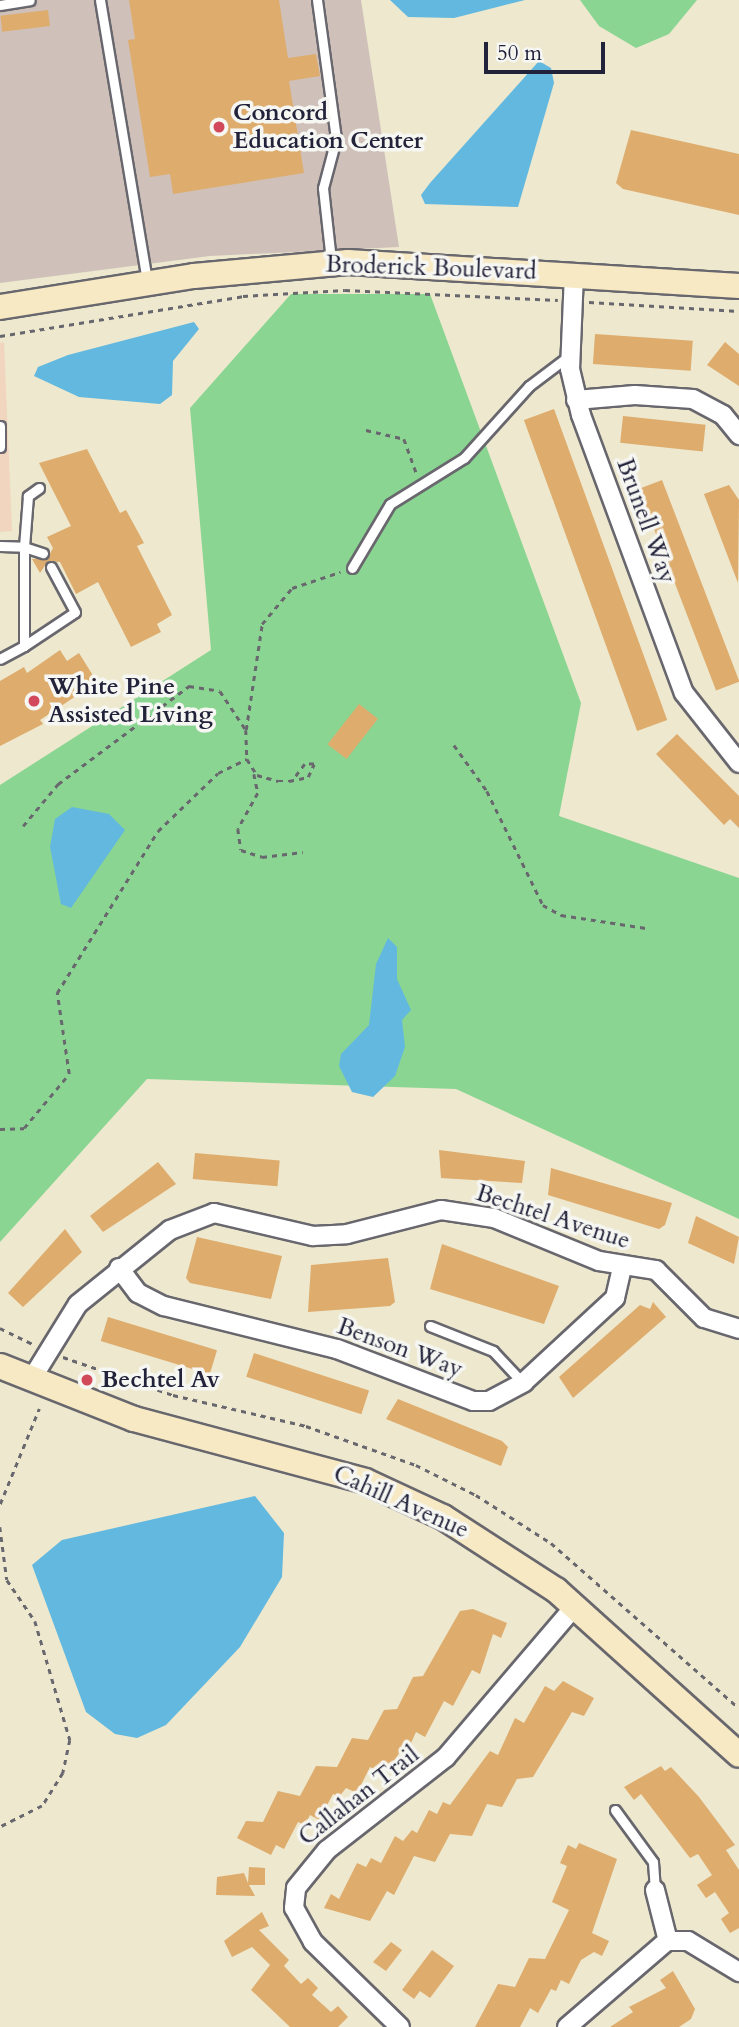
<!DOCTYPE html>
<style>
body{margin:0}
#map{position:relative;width:739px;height:2027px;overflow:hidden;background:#ede8ce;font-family:Cardo,serif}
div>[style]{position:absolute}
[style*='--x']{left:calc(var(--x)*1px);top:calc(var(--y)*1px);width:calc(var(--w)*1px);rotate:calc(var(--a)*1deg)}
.built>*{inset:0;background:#f2d5be}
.industrial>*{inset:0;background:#cfc1ba}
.green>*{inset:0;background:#8bd592}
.water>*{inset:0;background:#62b8df}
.building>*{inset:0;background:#deac6d;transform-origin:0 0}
.path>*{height:2.5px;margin-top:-1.25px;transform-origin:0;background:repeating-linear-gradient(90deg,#69676e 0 5px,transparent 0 10px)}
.roads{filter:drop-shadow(2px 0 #69676e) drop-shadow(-2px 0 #69676e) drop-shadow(0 2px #69676e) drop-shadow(0 -2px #69676e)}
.lane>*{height:9px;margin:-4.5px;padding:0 4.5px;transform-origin:4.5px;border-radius:4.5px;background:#fff}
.street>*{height:18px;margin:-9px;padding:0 9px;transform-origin:9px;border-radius:9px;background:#fff}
.secondary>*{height:24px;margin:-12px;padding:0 12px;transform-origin:12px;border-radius:12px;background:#f7e9c3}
.dots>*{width:19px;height:19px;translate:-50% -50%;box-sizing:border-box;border:4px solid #f6f6f2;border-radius:50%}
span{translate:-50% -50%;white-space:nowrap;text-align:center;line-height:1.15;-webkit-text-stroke:7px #f6f6f2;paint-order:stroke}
.poi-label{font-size:24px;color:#22223b;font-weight:700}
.left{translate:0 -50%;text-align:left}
.street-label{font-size:24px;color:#22223b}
.scale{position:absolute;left:484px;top:42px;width:121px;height:32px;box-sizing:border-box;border:4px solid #22223b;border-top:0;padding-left:9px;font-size:21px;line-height:24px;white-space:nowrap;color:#22223b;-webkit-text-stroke:5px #f6f6f2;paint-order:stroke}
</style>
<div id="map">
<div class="built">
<div style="clip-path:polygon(4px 342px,12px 531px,0 532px,0 343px)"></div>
</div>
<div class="industrial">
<div style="clip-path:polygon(0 0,361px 0,399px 247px,210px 256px,0 283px)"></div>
</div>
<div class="green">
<div style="clip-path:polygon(580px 0,697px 0,669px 34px,636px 48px,599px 26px)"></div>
<div style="clip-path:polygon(291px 294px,430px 294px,581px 703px,559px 816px,739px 878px,739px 1219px,456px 1089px,147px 1079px,0 1242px,0 785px,211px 650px,190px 408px)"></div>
</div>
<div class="water">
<div style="clip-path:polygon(390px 0,525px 0,454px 18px,408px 17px)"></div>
<div style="clip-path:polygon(539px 61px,551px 68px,554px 83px,518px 207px,425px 204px,421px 195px,430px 183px)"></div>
<div style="clip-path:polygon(194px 322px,199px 329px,173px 361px,172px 395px,160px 404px,79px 397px,34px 376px,38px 367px,68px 355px)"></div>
<div style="clip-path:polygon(72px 807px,109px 814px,125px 830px,71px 908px,61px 904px,50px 847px,55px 819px)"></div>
<div style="clip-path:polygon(388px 938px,397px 947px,397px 979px,411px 1010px,402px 1020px,405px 1047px,395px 1076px,373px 1097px,352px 1092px,339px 1066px,341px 1054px,369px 1025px,376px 964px)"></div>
<div style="clip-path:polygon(255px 1496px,284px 1533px,282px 1577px,240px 1647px,166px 1725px,137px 1738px,115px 1734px,86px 1712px,32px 1565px,62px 1540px)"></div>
</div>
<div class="building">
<div style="clip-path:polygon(129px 0,279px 0,288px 58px,316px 54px,320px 76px,289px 81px,304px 173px,173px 194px,170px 174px,150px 177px,128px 40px,135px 39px)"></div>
<div style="left:48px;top:10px;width:16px;height:48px;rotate:83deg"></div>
<div style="clip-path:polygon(631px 130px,739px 154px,739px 215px,623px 189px,616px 183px)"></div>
<div style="left:595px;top:334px;width:98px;height:30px;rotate:4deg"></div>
<div style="clip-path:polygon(725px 342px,739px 354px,739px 386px,707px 365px)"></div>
<div style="left:554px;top:409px;width:331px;height:32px;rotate:70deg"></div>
<div style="left:623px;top:416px;width:83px;height:27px;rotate:6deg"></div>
<div style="clip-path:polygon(87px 449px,120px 513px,126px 510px,144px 543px,137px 546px,172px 615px,157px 624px,161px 632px,131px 647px,98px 582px,76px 594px,60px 562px,48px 561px,40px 573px,32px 559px,47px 559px,53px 548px,47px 537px,71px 526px,39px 463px)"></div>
<div style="left:662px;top:480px;width:216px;height:25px;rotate:69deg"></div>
<div style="clip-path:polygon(729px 485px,739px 500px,738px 583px,704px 494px)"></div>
<div style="clip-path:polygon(60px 650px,67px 661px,79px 653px,97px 682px,40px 720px,43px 724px,0 746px,0 681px,24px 667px,27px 673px)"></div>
<div style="left:359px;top:704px;width:24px;height:51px;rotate:38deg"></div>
<div style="clip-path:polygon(677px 734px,739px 796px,739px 828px,730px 819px,724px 825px,656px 754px)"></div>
<div style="clip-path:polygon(439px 1150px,525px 1161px,522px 1183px,441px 1178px)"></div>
<div style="left:195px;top:1153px;width:85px;height:26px;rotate:5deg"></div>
<div style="clip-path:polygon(158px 1162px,176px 1184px,103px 1232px,90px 1216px)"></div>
<div style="clip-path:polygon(551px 1168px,672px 1203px,665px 1225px,659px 1229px,548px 1195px)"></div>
<div style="clip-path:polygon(696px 1216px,739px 1237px,734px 1264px,688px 1243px)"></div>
<div style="clip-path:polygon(65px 1229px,82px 1252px,23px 1307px,8px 1293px)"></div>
<div style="clip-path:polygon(197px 1237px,282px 1256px,271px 1299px,190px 1283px,186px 1278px)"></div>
<div style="clip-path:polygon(442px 1244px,559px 1286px,544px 1324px,430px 1289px)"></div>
<div style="clip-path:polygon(388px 1258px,395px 1302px,390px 1306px,308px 1312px,311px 1265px)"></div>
<div style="clip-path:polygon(653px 1302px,666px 1317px,573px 1398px,559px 1377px,640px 1305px,650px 1309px)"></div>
<div style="left:108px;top:1317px;width:114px;height:25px;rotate:17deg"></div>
<div style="left:254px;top:1353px;width:121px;height:25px;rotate:18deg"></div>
<div style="clip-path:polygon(398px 1399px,502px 1441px,508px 1447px,501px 1466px,386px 1419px)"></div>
<div style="clip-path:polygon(473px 1609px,507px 1623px,501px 1638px,493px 1634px,480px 1674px,472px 1670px,453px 1706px,444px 1701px,425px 1737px,416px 1732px,411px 1743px,406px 1740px,392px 1766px,384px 1762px,379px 1772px,370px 1767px,357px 1793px,346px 1788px,339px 1797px,333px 1794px,319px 1820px,310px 1815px,305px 1825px,298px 1822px,284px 1849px,276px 1845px,271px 1855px,237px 1838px,246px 1821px,263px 1822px,278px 1791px,300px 1796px,316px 1766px,337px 1767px,352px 1738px,368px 1740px,384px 1710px,397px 1709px,413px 1677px,423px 1676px,460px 1611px)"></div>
<div style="clip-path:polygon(563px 1681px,594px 1698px,584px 1716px,572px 1712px,533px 1777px,517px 1779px,502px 1807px,487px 1804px,472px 1836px,450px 1834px,435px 1862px,414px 1856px,394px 1895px,387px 1891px,370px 1921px,324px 1908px,331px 1894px,339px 1899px,357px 1863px,366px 1867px,371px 1858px,381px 1863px,395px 1836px,403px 1841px,412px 1830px,417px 1833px,429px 1810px,437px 1814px,443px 1802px,450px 1805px,490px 1751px,498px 1755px,515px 1718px,524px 1723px,545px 1686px,554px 1691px)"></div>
<div style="clip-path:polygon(661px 1766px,665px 1771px,671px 1767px,699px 1797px,735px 1845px,726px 1850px,739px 1870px,739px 1928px,730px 1933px,721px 1919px,729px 1913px,715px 1892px,706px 1898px,697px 1885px,712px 1875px,698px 1854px,690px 1858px,641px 1794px,634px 1800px,624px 1787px)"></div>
<div style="clip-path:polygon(579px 1843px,617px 1859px,592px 1933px,609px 1941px,602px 1956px,594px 1952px,581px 1960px,569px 1984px,561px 1980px,556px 1991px,551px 1989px,538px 2013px,530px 2008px,520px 2027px,475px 2027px,498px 1984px,515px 1987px,529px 1958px,545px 1959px,569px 1910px,552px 1902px,567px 1866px,560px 1863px,568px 1845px,576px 1849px)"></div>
<div style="clip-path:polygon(249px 1867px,265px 1868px,265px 1885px,249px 1885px,255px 1896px,216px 1895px,217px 1877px,244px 1873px,248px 1883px)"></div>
<div style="clip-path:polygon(262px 1912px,269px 1926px,259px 1930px,289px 1960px,284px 1966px,301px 1984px,308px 1978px,318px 1988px,312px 1995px,331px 2012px,338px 2006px,348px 2017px,338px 2027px,290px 2027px,251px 1990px,270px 1965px,252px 1947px,232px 1957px,224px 1941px)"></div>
<div style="clip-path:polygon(391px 1942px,402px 1950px,386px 1971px,373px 1962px)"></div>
<div style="clip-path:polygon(432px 1950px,454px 1966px,430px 1998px,420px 1991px,414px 1999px,402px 1990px)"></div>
<div style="clip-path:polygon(673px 1971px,695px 2009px,691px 2019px,679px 2027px,610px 2027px,633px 2012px,629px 2007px,666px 1988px,660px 1980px)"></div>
</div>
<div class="path">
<div style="--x:589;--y:302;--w:150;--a:3.4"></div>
<div style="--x:0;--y:336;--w:246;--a:-9.3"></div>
<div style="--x:243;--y:296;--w:102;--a:-3.4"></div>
<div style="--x:345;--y:290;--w:213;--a:2.7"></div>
<div style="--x:366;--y:430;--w:39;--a:13"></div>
<div style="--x:404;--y:439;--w:37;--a:70"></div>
<div style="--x:246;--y:730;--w:107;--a:-81.4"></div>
<div style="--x:262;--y:624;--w:47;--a:-50.2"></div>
<div style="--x:292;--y:588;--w:51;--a:-18.4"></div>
<div style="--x:454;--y:745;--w:57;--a:54.3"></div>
<div style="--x:487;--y:791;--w:127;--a:63.8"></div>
<div style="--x:543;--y:905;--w:21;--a:29"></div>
<div style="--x:561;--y:915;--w:86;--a:8.7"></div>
<div style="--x:254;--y:774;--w:19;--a:78"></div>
<div style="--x:258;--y:793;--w:41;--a:119.1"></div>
<div style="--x:238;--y:829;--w:21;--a:82"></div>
<div style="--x:241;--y:850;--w:22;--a:18"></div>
<div style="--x:262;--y:857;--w:41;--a:-7"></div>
<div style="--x:23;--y:826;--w:55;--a:-50.2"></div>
<div style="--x:58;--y:784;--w:164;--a:-36.8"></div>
<div style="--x:189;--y:686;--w:31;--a:9"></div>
<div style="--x:220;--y:691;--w:47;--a:56.3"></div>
<div style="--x:246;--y:730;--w:29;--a:88"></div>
<div style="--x:0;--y:1129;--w:24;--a:-2"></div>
<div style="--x:24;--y:1128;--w:70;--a:-50.2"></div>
<div style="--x:69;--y:1074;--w:82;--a:-98.4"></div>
<div style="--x:57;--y:993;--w:191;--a:-58.1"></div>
<div style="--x:158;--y:831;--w:83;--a:-44"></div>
<div style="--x:218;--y:773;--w:32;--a:-26"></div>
<div style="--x:247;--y:759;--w:19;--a:58"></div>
<div style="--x:257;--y:775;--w:22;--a:16"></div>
<div style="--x:278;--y:781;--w:11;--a:0"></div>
<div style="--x:289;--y:781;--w:10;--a:-11"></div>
<div style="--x:299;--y:779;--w:9;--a:-13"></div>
<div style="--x:308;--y:777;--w:14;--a:-65"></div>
<div style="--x:314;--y:764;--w:9;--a:180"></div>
<div style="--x:305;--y:764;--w:20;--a:127"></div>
<div style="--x:0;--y:1328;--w:39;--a:26"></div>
<div style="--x:63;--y:1357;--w:116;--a:19.1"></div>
<div style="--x:173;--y:1395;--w:137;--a:13.1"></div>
<div style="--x:306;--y:1426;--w:117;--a:19.5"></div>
<div style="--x:416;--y:1465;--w:67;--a:26.6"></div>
<div style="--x:476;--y:1495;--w:89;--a:32.6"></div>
<div style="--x:551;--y:1543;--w:250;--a:41.3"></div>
<div style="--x:0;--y:1504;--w:103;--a:-67.7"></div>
<div style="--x:0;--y:1527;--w:53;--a:82.5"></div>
<div style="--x:7;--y:1580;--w:50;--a:55.7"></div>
<div style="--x:35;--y:1621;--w:124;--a:73.6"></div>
<div style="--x:70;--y:1740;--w:34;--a:102"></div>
<div style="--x:63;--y:1773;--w:39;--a:122"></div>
<div style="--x:42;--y:1806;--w:47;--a:153.4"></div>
</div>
<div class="roads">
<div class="lane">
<div style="--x:100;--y:0;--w:286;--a:80.5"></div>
<div style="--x:317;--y:0;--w:140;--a:82.2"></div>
<div style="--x:336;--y:139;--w:51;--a:104.9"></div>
<div style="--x:323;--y:188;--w:73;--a:83.7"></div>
<div style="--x:0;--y:5;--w:30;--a:-9"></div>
<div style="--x:0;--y:426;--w:21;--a:90"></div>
<div style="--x:39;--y:488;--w:14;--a:144"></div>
<div style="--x:28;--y:496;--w:51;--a:94.5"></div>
<div style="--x:24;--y:547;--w:20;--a:18"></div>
<div style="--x:0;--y:546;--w:24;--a:2"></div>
<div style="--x:24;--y:547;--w:99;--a:90"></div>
<div style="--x:24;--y:646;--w:27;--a:152"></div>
<div style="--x:352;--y:568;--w:74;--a:-59.3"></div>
<div style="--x:390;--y:504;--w:87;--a:-31.9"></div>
<div style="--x:464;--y:458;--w:97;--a:-47.9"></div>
<div style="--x:529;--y:386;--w:51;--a:-37.1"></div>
<div style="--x:24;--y:646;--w:61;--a:-33.7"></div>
<div style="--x:75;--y:612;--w:51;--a:-118.1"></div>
<div style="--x:430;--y:1326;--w:68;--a:21.6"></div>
<div style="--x:493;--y:1351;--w:44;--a:46.8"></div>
<div style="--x:615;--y:1810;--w:64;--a:53.8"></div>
<div style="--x:653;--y:1862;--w:28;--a:86"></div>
</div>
<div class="street">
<div style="--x:574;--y:274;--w:95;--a:92.4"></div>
<div style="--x:570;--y:369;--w:47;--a:76.6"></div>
<div style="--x:581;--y:415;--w:296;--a:69.7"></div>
<div style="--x:684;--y:693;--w:89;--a:51.8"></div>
<div style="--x:576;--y:400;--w:59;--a:-4.8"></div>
<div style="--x:635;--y:395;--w:58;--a:3.9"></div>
<div style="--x:693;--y:399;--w:34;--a:28"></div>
<div style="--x:723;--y:415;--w:26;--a:51"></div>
<div style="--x:119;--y:1268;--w:31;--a:53"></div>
<div style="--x:138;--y:1293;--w:29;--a:27"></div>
<div style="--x:164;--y:1306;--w:178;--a:14"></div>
<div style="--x:337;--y:1349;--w:146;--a:20.9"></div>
<div style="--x:473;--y:1401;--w:16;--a:0"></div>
<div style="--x:489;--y:1401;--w:40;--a:-28"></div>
<div style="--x:524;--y:1382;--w:124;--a:-42.7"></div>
<div style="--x:615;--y:1298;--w:31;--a:-77"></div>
<div style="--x:31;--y:1380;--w:89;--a:-58.3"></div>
<div style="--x:78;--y:1304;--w:118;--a:-38.8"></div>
<div style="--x:170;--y:1230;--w:47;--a:-21.1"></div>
<div style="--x:214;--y:1213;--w:102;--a:13.1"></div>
<div style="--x:313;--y:1236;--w:34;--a:-3"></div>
<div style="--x:347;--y:1234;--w:97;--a:-14.3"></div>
<div style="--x:441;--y:1210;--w:54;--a:8.6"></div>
<div style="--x:494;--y:1218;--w:113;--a:22.3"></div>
<div style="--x:599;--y:1261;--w:58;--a:9"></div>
<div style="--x:656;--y:1270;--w:68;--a:45"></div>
<div style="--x:704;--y:1318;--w:37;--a:17"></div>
<div style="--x:655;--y:1890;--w:53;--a:75.7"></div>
<div style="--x:400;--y:2027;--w:122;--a:-135.7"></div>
<div style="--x:313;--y:1942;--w:39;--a:-119"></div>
<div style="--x:294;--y:1908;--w:20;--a:-84"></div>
<div style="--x:296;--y:1888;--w:49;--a:-50.8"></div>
<div style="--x:327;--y:1850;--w:151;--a:-38"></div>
<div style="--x:446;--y:1757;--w:199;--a:-49.5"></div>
<div style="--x:567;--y:2027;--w:132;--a:-40.7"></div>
<div style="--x:667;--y:1941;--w:21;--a:0"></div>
<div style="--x:688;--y:1941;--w:60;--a:31.3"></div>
</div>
<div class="secondary">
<div style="--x:0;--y:307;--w:196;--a:-9.1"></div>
<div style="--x:194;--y:276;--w:155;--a:-5.2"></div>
<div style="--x:348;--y:262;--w:392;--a:3.5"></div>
<div style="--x:0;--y:1366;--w:144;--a:21.6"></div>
<div style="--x:134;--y:1419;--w:239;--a:15"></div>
<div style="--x:365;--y:1481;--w:86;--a:24.8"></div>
<div style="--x:443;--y:1517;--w:135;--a:32.9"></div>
<div style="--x:556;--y:1590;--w:246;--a:42"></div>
</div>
</div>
<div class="dots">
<div style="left:219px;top:127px;background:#d1495b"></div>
<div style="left:34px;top:701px;background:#d1495b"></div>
<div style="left:87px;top:1380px;background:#d1495b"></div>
</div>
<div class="poi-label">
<span class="left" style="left:233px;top:127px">Concord<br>Education Center</span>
<span class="left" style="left:48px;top:701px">White Pine<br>Assisted Living</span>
<span class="left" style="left:101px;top:1380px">Bechtel Av</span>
</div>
<div class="street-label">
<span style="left:431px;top:268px;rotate:2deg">Broderick Boulevard</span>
<span style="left:646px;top:521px;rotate:70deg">Brunell Way</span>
<span style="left:553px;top:1217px;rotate:18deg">Bechtel Avenue</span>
<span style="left:400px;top:1348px;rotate:20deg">Benson Way</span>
<span style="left:401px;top:1502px;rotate:24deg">Cahill Avenue</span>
<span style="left:359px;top:1796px;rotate:-38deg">Callahan Trail</span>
</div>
<div class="scale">50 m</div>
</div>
